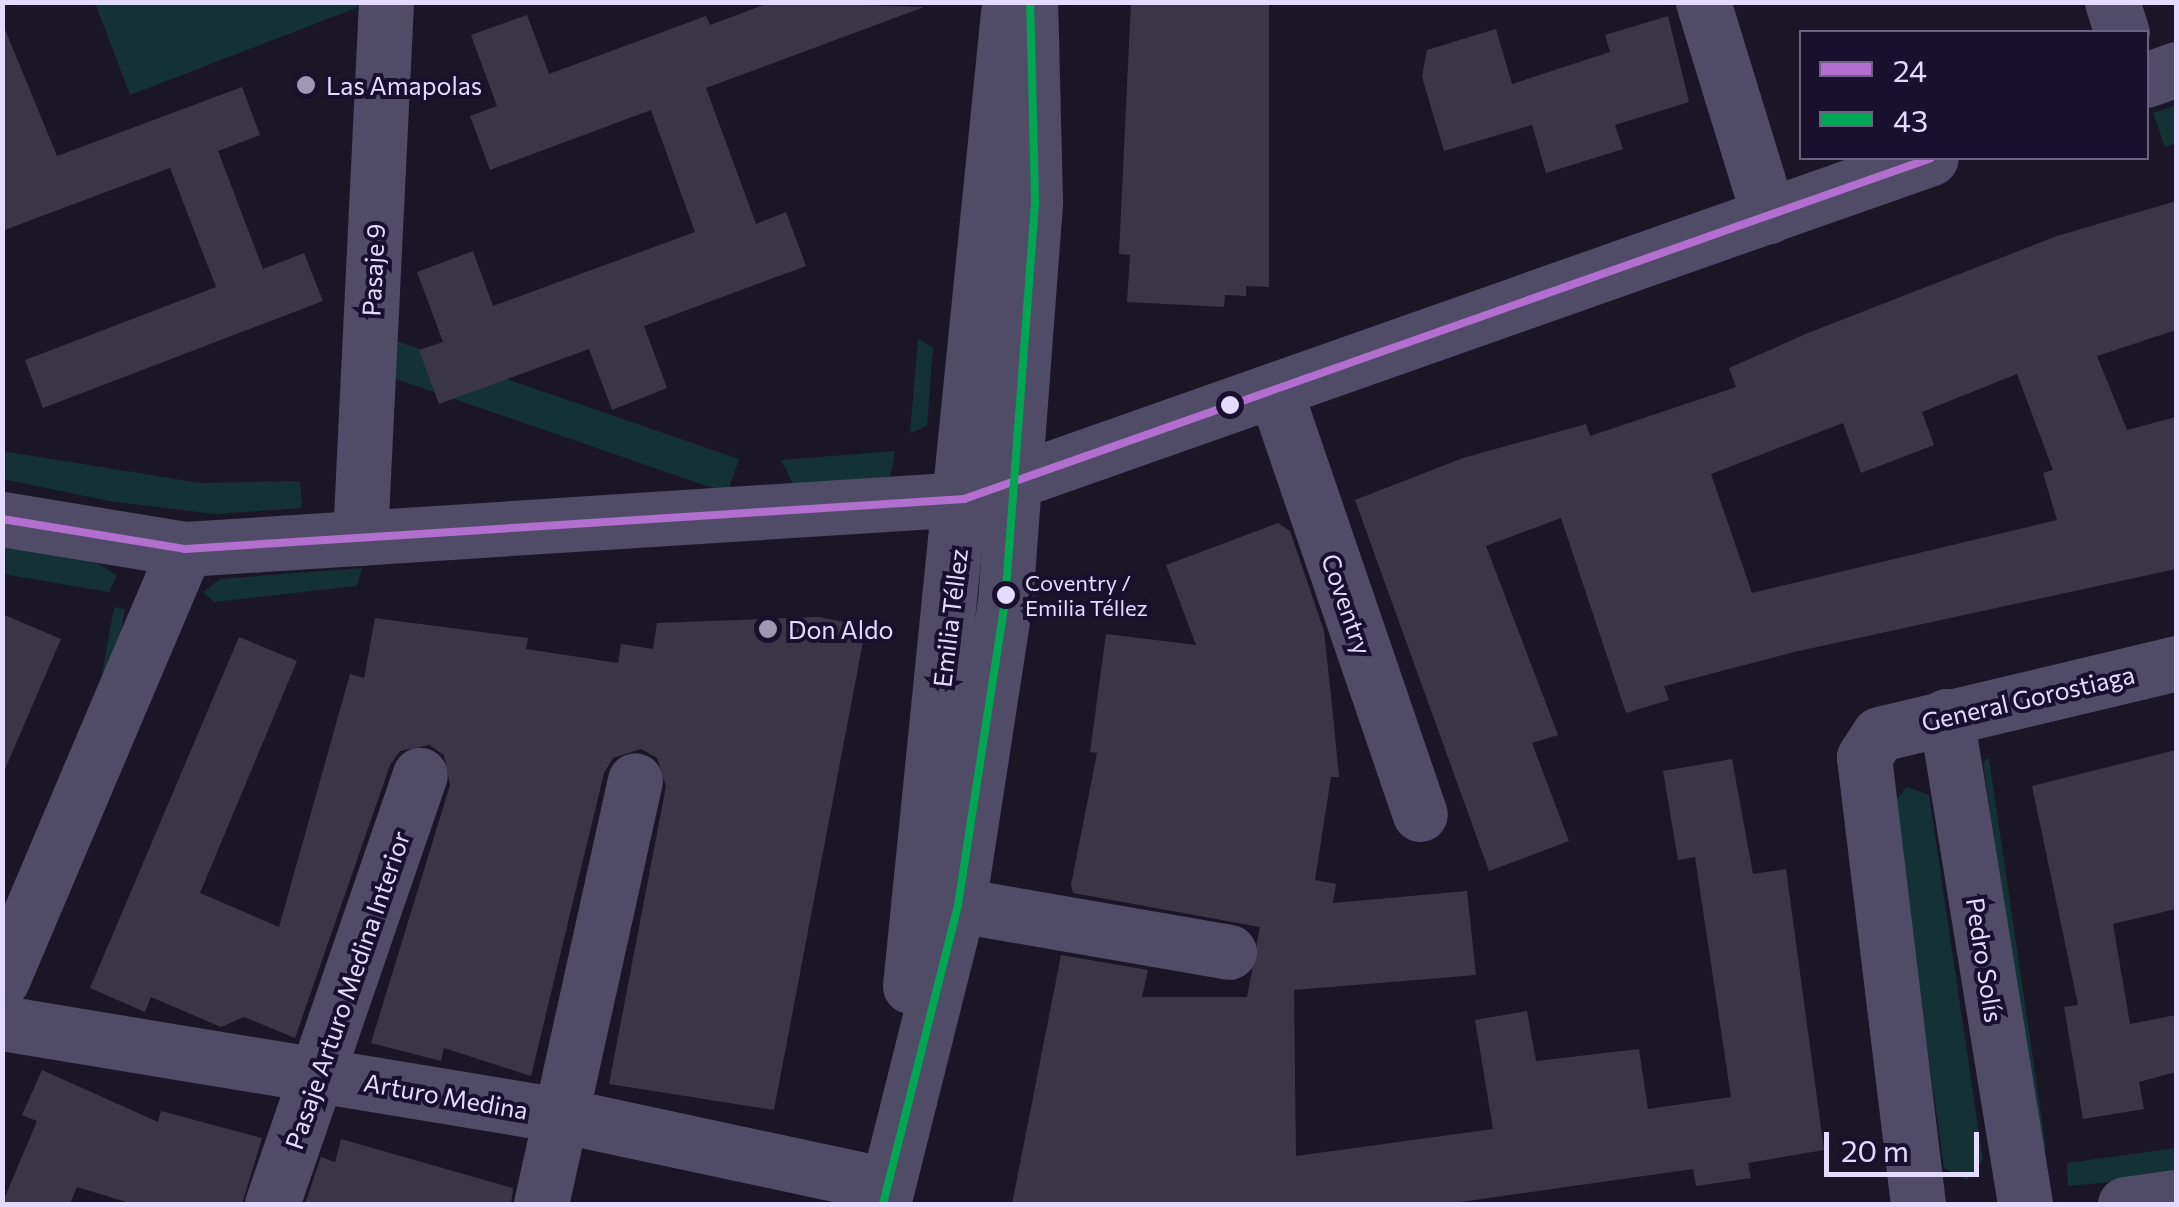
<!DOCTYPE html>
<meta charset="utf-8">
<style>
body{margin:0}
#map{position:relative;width:2179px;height:1207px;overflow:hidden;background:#1b1627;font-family:Commissioner,sans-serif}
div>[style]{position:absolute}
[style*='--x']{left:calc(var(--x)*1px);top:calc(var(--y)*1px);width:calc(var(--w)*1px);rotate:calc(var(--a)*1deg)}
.green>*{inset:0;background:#143136;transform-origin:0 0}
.building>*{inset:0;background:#3b3548}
.minor>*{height:55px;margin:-27.5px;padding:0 27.5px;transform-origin:27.5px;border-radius:27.5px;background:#504c68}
.bus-1>*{height:8px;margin:-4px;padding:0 4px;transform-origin:4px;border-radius:4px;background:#b36fd0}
.bus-2>*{height:8px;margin:-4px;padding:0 4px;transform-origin:4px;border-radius:4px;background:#00a651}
.dots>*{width:28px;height:28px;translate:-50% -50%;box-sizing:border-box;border:5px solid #18102d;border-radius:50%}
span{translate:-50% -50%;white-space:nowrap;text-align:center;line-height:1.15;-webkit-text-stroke:8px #18102d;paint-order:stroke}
.bus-label{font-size:22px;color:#e4dcff}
.left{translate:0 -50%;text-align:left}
.poi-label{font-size:25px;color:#e4dcff}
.street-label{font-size:25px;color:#e4dcff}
.frame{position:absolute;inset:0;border:5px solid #e4dcff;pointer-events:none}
.legend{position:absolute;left:1799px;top:30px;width:350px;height:130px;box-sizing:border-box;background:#18102d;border:2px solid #6a6281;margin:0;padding:12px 18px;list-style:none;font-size:30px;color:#e4dcff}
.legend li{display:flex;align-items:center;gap:20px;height:50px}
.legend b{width:50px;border:2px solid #6a6281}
.scale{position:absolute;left:1824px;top:1132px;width:155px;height:45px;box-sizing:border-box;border:5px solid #e4dcff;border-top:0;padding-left:12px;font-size:30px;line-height:35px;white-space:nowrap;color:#e4dcff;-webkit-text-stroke:8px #18102d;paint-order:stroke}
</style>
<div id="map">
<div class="green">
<div style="clip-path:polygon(95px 3px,369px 3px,130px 95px)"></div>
<div style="clip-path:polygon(2176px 105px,2176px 143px,2165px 147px,2153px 113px)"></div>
<div style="clip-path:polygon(918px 339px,933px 347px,927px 426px,910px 433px)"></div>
<div style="clip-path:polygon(2px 451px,200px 483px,300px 481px,302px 508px,215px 514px,109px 501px,3px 479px)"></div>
<div style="clip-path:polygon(895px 451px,890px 479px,794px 486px,781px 460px)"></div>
<div style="left:739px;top:459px;width:36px;height:361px;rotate:109deg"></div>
<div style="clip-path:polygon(2px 541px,97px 563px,117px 575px,109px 592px,3px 574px)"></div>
<div style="clip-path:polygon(362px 568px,357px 586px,214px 602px,203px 592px,220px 579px)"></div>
<div style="left:114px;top:607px;width:11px;height:115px;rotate:10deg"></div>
<div style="clip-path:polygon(1989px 758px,2046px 1148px,2038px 1151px,1983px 763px)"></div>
<div style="clip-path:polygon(1907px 787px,1929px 795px,1983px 1160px,1967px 1180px,1944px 1168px,1894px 802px)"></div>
<div style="clip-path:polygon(2176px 1148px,2176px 1176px,2068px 1186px,2067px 1163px)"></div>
</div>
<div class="building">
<div style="clip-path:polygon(771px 2px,924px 7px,706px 88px,756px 224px,786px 212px,806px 266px,644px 326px,667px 388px,612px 410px,589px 349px,439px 404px,419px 350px,443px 342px,417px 272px,473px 251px,493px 306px,695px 232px,651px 110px,490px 170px,470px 116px,497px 106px,471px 35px,527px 15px,549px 74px,706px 16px,710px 25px)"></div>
<div style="clip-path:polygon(1131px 2px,1269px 2px,1269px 287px,1246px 286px,1246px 296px,1225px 295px,1224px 307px,1127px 302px,1130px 255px,1119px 254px)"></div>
<div style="clip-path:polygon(1668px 16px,1689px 102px,1615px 125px,1623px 149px,1546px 173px,1532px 125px,1444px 151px,1422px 77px,1427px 50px,1496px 29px,1512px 84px,1610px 52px,1605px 35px)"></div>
<div style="clip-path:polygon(2px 22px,57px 156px,242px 87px,260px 135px,218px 151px,263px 269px,304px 253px,323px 301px,43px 408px,25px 360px,216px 287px,170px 168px,2px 231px)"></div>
<div style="clip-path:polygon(evenodd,2176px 201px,2176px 330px,2097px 356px,2127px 430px,2176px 417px,2176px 569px,1794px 652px,1664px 686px,1669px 700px,1626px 713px,1561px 518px,1486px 546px,1558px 735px,1532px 743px,1569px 841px,1489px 871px,1355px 500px,1463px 458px,1586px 424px,1590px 436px,1736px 387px,1729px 368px,1808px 333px,2057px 236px,2176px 201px,2017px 374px,2053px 470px,2043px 473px,2057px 520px,1752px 593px,1711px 474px,1843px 423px,1861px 473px,1934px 445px,1922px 412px,2017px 374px)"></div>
<div style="clip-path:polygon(1278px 523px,1290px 531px,1324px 631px,1333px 715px,1339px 777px,1331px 777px,1315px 880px,1336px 884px,1333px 903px,1467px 891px,1476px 975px,1294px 990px,1296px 1156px,1493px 1129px,1475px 1020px,1527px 1011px,1536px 1061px,1639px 1049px,1648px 1109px,1731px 1097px,1695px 857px,1678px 860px,1663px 771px,1732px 759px,1753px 874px,1786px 869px,1824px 1150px,1748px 1163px,1751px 1178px,1696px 1186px,1693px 1169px,1446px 1204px,1012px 1204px,1061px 955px,1148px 970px,1142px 997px,1247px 997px,1260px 927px,1073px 893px,1071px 885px,1097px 753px,1090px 752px,1106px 634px,1196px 645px,1166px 565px)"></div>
<div style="clip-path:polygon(2px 614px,61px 639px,2px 776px)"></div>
<div style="clip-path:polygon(818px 617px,866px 626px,774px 1110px,609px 1084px,666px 786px,657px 758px,641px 749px,613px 758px,604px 773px,531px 1076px,444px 1048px,441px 1061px,371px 1043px,450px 785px,444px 755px,429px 745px,400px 751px,390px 765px,295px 1038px,244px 1017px,221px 1027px,151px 997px,145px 1012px,90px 988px,239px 637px,297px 661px,200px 893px,279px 927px,350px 674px,364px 678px,375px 618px,528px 638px,526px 649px,618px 663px,621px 644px,653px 649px,657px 623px)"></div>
<div style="clip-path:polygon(2176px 750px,2176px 909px,2113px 924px,2130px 1024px,2176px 1015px,2176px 1072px,2139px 1082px,2144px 1109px,2083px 1119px,2064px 1007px,2078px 1005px,2032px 786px)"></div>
<div style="clip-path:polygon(42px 1070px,158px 1122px,161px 1111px,262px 1138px,242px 1204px,133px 1204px,77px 1187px,70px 1204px,2px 1204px,37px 1121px,22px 1115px)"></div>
<div style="clip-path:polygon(341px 1139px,513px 1188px,511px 1204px,305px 1204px,321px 1157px,335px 1162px)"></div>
</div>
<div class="minor">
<div style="--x:1703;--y:2;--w:224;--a:72.9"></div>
<div style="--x:2112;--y:2;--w:32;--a:72"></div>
<div style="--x:2146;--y:80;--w:32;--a:-20"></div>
<div style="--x:1276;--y:394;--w:444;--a:71.1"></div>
<div style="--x:2;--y:519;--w:185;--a:9.3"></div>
<div style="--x:185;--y:549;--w:781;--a:-3.67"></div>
<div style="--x:964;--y:499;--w:1025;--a:-19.42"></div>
<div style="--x:360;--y:538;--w:537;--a:-87.22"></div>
<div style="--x:1946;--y:716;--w:494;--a:80.8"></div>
<div style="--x:958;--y:905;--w:275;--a:9.8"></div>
<div style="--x:2;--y:980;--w:468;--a:-67"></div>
<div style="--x:910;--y:986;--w:979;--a:-84.25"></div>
<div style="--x:2;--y:1023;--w:566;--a:9.36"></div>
<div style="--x:560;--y:1115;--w:334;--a:12.1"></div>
<div style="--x:272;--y:1204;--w:454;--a:-71"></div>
<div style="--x:541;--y:1204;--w:434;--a:-77.5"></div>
<div style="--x:883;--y:1204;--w:308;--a:-75.9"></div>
<div style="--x:958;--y:905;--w:307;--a:-81.2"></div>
<div style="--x:1005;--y:602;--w:402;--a:-85.7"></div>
<div style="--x:1035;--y:201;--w:199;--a:-91.4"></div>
<div style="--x:1918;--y:1204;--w:450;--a:-96.9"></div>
<div style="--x:1864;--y:757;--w:27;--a:-57"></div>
<div style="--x:1879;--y:734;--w:305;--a:-13.4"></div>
<div style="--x:2125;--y:1204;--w:51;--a:-7.8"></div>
</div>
<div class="bus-1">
<div style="--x:2;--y:519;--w:185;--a:9.3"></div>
<div style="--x:185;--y:549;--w:781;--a:-3.67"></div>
<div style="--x:964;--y:499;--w:1025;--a:-19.42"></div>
</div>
<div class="bus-2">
<div style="--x:883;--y:1204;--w:308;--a:-75.9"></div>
<div style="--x:958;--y:905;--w:307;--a:-81.2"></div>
<div style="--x:1005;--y:602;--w:402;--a:-85.7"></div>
<div style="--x:1035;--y:201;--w:199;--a:-91.4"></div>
</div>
<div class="dots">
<div style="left:306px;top:85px;background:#9e97b3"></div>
<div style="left:1230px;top:405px;background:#e4dcff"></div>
<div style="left:1006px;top:595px;background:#e4dcff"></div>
<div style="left:768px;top:629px;background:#9e97b3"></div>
</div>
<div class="bus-label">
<span class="left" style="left:1025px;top:595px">Coventry /<br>Emilia Téllez</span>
</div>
<div class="poi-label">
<span class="left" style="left:326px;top:85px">Las Amapolas</span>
<span class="left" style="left:788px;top:629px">Don Aldo</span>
</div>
<div class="street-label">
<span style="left:373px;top:270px;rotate:-87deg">Pasaje 9</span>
<span style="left:1347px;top:604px;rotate:71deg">Coventry</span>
<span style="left:950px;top:618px;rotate:-83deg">Emilia Téllez</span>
<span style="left:2028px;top:698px;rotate:-13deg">General Gorostiaga</span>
<span style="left:1985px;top:960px;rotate:81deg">Pedro Solís</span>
<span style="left:347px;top:990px;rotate:-71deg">Pasaje Arturo Medina Interior</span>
<span style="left:446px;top:1096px;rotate:10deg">Arturo Medina</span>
</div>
<div class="frame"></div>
<ul class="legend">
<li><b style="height:12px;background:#b36fd0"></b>24</li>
<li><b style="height:12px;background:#00a651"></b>43</li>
</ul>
<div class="scale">20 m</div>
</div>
